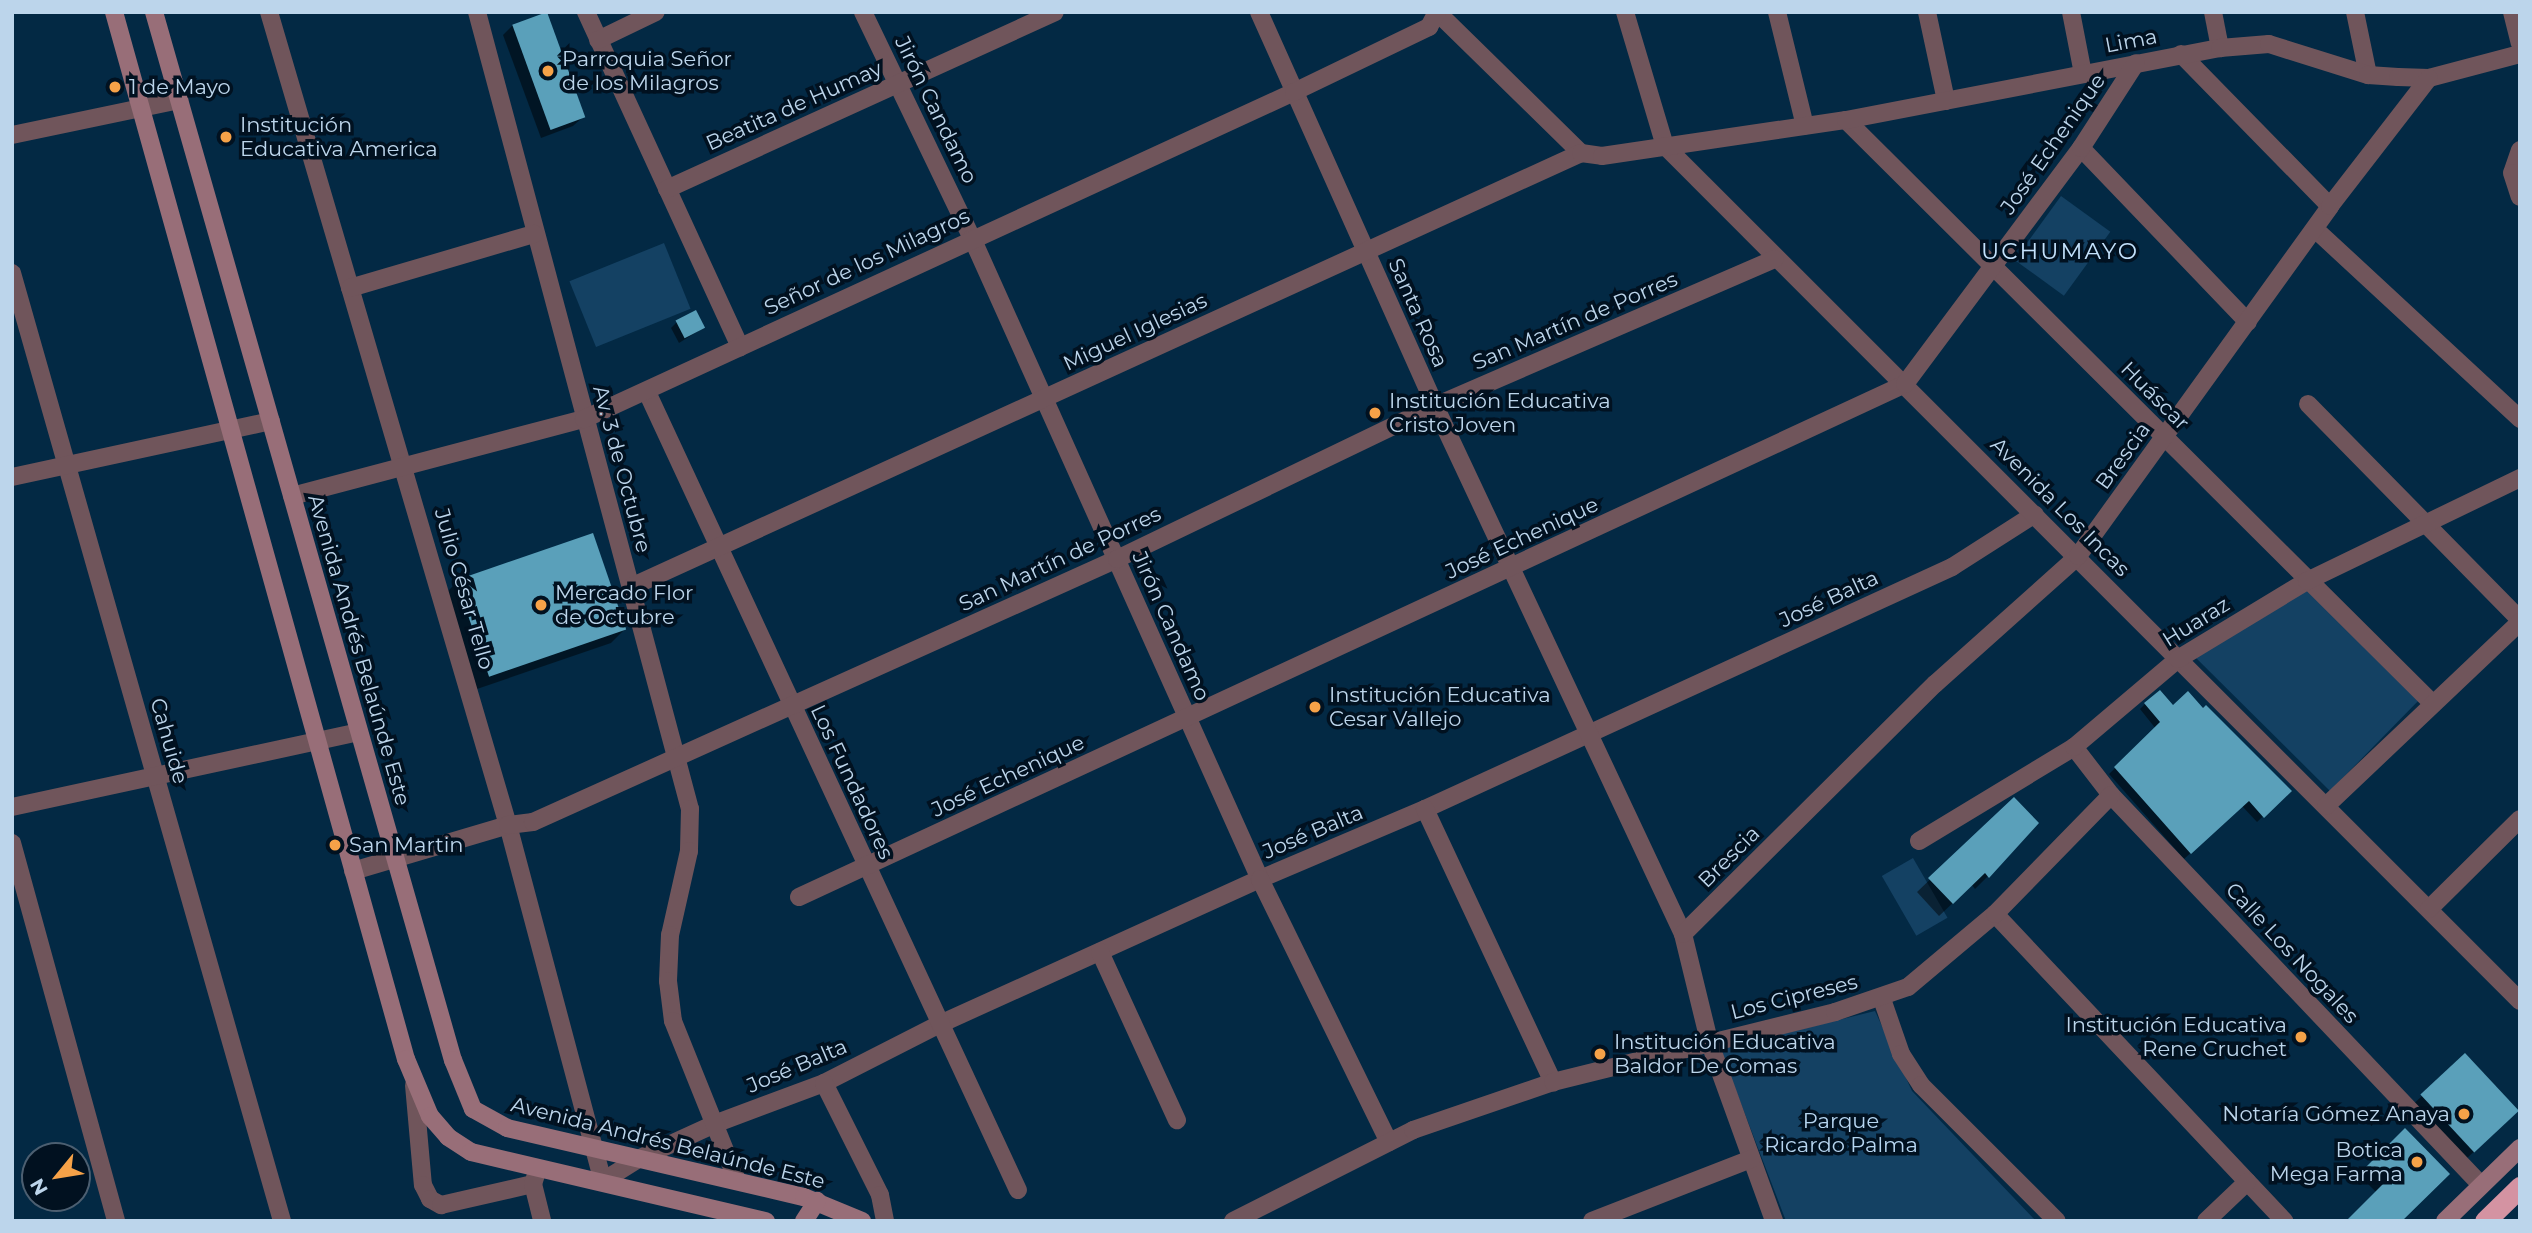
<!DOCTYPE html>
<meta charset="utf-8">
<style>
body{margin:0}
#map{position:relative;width:2532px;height:1233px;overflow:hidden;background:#032944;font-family:Montserrat,sans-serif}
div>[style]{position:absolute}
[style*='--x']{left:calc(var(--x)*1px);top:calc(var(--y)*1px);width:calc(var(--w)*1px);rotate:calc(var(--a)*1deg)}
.green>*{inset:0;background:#144163;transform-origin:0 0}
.shadow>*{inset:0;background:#0007;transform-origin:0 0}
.building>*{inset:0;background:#5aa0ba;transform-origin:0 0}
.street>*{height:18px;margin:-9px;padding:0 9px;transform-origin:9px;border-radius:9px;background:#70555b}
.secondary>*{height:18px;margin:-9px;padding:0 9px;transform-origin:9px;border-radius:9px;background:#986e78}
.highway>*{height:21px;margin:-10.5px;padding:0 10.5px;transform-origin:10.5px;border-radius:10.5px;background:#d493a2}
.dots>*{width:19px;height:19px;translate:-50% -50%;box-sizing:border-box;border:4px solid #011120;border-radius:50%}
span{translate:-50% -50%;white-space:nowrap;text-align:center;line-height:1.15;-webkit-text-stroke:7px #011120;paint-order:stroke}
.street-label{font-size:21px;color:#bcd5eb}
.poi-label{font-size:21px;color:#bcd5eb}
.left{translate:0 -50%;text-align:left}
.right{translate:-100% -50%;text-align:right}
.park-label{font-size:21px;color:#b6d5f0}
.neighbourhood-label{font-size:23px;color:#c4e2fc;letter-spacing:2px}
.frame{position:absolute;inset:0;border:14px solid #bcd5eb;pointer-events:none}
.north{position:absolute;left:21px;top:1142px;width:70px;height:70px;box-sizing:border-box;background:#011120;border:2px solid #4c5f71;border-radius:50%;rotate:240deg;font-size:19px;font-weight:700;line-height:28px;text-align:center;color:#bcd5eb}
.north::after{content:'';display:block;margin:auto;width:24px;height:32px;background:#f6a248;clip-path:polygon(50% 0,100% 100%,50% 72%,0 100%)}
</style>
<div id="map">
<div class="green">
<div style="left:2061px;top:196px;width:61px;height:79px;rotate:36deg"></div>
<div style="left:664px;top:243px;width:71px;height:102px;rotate:68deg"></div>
<div style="clip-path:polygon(2303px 586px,2421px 698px,2330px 791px,2192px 654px)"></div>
<div style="left:1913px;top:858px;width:69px;height:36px;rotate:60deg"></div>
<div style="clip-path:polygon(1875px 1011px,1912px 1091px,2036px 1221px,1786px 1221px,1720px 1049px)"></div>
</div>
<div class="shadow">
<div style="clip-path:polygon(513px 25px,583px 117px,573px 126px,541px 138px,503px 35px)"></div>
<div style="clip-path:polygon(677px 322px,703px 328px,679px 343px,671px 328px)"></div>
<div style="clip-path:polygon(457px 582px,624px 630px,611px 643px,477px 689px,444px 595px)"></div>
<div style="clip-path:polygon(2145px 704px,2203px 710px,2290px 791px,2257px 822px,2242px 806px,2184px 859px,2109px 774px,2156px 729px,2140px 709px)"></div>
<div style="clip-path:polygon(2014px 799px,1988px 876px,1975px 889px,1972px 885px,1939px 916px,1917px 892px)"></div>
<div style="left:2465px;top:1056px;width:76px;height:72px;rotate:47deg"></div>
<div style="clip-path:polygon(2405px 1131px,2440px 1181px,2377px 1193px,2360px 1176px)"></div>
</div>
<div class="building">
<div style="left:547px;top:12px;width:112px;height:37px;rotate:70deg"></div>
<div style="left:696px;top:310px;width:20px;height:23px;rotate:63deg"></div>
<div style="left:593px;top:533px;width:102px;height:145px;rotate:71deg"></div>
<div style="clip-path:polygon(2160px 690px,2173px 705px,2188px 691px,2203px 708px,2206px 705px,2292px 791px,2264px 818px,2249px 801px,2191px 854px,2114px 767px,2160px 722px,2144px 703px)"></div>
<div style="clip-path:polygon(2014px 797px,2039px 823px,1989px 878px,1985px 873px,1953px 904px,1928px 878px)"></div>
<div style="left:2465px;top:1053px;width:79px;height:61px;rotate:47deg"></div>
<div style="clip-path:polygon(2405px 1128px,2450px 1174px,2402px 1221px,2346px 1221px,2383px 1184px,2366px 1167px)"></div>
</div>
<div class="street">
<div style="--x:269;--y:12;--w:847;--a:73.62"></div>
<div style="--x:508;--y:825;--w:368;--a:75.1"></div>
<div style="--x:603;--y:1181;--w:39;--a:-32"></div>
<div style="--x:636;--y:1160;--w:89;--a:-24.6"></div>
<div style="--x:717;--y:1123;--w:114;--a:-20.5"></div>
<div style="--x:824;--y:1083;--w:130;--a:-27"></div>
<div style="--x:940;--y:1024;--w:351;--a:-24.4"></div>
<div style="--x:1260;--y:879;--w:179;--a:-23"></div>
<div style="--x:1425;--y:809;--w:580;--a:-24.66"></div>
<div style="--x:1952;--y:567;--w:98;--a:-32.6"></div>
<div style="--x:477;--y:12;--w:825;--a:75.04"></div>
<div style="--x:690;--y:809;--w:42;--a:91.4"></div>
<div style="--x:689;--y:851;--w:86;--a:102.7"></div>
<div style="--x:670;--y:935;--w:46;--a:92.5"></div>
<div style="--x:668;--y:981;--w:40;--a:82.9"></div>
<div style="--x:673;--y:1021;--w:171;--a:68.1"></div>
<div style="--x:586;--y:12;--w:369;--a:65.3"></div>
<div style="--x:863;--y:12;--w:251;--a:64.3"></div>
<div style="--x:972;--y:238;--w:703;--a:65.81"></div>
<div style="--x:1260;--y:879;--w:293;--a:63.9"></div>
<div style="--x:1259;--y:12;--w:432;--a:65.9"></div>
<div style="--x:1435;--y:406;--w:583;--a:64.84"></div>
<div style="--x:1683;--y:934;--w:110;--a:76.3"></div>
<div style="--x:1709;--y:1041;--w:191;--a:70.1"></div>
<div style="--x:1437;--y:12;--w:202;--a:44.4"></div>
<div style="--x:1625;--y:12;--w:140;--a:73.4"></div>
<div style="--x:1665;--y:146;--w:1209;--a:45"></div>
<div style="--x:1777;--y:12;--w:117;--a:76.2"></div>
<div style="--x:1927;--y:12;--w:91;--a:77.9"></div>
<div style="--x:2071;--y:12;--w:63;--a:79"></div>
<div style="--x:2213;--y:12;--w:37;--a:79"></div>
<div style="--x:2355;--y:12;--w:64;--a:78.3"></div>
<div style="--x:2512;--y:12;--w:32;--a:76"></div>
<div style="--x:598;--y:40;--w:64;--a:-25.8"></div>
<div style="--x:2181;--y:54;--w:213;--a:45.6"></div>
<div style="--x:1846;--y:120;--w:828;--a:44.85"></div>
<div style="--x:12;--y:135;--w:171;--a:-11.8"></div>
<div style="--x:2081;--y:148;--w:241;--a:46.2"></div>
<div style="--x:2520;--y:150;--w:24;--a:109"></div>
<div style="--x:2512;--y:173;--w:25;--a:72"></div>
<div style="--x:667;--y:189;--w:426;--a:-24.5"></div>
<div style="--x:2315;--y:229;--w:280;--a:42.8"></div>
<div style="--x:12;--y:273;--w:986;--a:74.1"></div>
<div style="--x:350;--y:288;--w:192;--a:-16.4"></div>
<div style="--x:647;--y:392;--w:880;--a:65.07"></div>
<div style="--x:2308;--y:404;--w:303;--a:45.5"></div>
<div style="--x:12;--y:477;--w:265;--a:-12.2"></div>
<div style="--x:292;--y:496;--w:302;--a:-14.8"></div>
<div style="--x:584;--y:419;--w:782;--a:-24.73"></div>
<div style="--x:1294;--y:92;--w:150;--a:-25.7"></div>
<div style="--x:1429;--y:27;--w:17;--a:-62"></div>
<div style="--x:631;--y:587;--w:1044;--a:-24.55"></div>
<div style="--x:1581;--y:153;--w:21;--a:8"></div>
<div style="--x:1602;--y:156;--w:247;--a:-8.4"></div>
<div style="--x:1846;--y:120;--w:381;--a:-10.9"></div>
<div style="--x:2220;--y:48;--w:49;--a:-4.7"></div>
<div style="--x:2269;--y:44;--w:104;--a:17.4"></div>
<div style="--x:2368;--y:75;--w:30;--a:4"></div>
<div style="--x:2398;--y:77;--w:31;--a:2"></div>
<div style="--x:2429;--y:78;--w:94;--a:-14.8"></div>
<div style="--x:2074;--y:747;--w:61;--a:52.4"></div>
<div style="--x:2111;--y:795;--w:538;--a:46.51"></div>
<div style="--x:2326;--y:806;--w:267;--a:-43.5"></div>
<div style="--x:12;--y:807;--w:355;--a:-12.2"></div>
<div style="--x:1425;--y:809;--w:302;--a:64.9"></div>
<div style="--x:1919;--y:841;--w:181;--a:-31.2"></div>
<div style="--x:2074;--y:747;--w:136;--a:-40.2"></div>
<div style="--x:2178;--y:659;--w:151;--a:-31.2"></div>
<div style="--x:2307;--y:581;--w:237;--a:-25.8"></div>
<div style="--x:12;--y:843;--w:392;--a:74.6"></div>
<div style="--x:353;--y:871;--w:162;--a:-16.5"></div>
<div style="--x:508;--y:825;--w:25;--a:-7"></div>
<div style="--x:533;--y:822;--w:640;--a:-24.24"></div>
<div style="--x:1117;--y:559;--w:353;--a:-25.7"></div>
<div style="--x:1435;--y:406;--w:370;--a:-23.4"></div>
<div style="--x:799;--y:897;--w:1219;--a:-24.88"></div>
<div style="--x:1905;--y:384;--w:294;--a:-53.3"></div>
<div style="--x:2081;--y:148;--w:101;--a:-57.1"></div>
<div style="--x:2429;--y:909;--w:128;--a:-44.7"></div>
<div style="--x:1995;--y:914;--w:422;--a:46.7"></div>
<div style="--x:1683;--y:934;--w:355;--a:-44.8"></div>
<div style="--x:1935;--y:684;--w:192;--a:-41.8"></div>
<div style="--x:2078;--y:556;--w:431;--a:-54.2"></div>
<div style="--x:2330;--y:206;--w:162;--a:-52.3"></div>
<div style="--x:1100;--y:952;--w:185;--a:65.4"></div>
<div style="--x:1882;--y:999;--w:58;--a:70.9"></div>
<div style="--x:1901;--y:1054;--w:37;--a:57"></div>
<div style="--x:1921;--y:1085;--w:192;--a:45"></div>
<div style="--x:824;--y:1083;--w:125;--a:63.4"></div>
<div style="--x:880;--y:1195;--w:26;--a:79"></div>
<div style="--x:414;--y:1085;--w:100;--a:84.9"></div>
<div style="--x:423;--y:1185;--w:16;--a:63"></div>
<div style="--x:430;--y:1199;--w:13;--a:29"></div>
<div style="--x:441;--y:1205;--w:94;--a:-12.9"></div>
<div style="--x:533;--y:1184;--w:16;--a:-72"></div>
<div style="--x:533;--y:1184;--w:38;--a:76"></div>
<div style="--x:1233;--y:1221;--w:202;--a:-26.8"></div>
<div style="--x:1413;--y:1130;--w:148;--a:-18.9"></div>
<div style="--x:1553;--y:1082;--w:291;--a:-13.9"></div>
<div style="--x:1835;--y:1012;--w:77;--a:-18.9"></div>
<div style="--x:1908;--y:987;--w:114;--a:-40"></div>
<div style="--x:1995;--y:914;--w:166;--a:-45.7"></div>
<div style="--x:1592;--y:1221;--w:171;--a:-21.3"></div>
<div style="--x:2206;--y:1221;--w:57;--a:-43.6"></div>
</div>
<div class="secondary">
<div style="--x:114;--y:12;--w:1087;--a:74.42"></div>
<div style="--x:406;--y:1059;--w:62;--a:67.2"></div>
<div style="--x:430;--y:1116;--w:28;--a:49"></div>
<div style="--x:448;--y:1137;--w:27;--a:33"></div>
<div style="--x:471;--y:1152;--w:303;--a:13.2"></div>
<div style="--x:154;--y:12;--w:1090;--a:74.08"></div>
<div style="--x:453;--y:1060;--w:53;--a:67.8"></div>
<div style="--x:473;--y:1109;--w:39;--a:29"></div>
<div style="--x:507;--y:1128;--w:305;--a:13.1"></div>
<div style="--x:804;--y:1197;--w:63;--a:22.5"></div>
<div style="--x:804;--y:1221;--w:24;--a:-57"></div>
<div style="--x:2445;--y:1221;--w:105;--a:-44.2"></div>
</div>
<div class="highway">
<div style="--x:2485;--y:1221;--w:49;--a:-44.2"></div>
</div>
<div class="dots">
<div style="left:548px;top:71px;background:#f6a248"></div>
<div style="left:115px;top:87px;background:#f6a248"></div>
<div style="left:226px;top:137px;background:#f6a248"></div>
<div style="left:1375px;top:413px;background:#f6a248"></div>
<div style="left:541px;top:605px;background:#f6a248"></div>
<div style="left:1315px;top:707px;background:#f6a248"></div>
<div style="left:335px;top:845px;background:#f6a248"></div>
<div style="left:2301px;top:1037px;background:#f6a248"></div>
<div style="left:1600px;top:1054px;background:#f6a248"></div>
<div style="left:2464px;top:1114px;background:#f6a248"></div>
<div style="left:2417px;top:1162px;background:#f6a248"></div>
</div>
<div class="street-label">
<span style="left:2131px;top:41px;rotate:-11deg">Lima</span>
<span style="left:794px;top:106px;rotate:-24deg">Beatita de Humay</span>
<span style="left:936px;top:110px;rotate:64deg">Jirón Candamo</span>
<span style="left:2053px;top:144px;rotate:-55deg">José Echenique</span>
<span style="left:867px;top:262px;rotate:-25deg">Señor de los Milagros</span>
<span style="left:1418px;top:313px;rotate:66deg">Santa Rosa</span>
<span style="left:1575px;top:321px;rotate:-23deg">San Martín de Porres</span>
<span style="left:1135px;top:332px;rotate:-25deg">Miguel Iglesias</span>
<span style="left:2155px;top:396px;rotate:45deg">Huáscar</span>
<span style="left:2123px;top:456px;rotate:-54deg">Brescia</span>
<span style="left:622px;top:469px;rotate:75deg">Av. 3 de Octubre</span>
<span style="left:2060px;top:507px;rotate:45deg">Avenida Los Incas</span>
<span style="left:1522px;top:538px;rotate:-25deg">José Echenique</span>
<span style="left:1060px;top:559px;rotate:-25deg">San Martín de Porres</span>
<span style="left:464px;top:589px;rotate:74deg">Julio César Tello</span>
<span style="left:1829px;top:599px;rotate:-25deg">José Balta</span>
<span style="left:2196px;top:622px;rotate:-32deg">Huaraz</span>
<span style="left:1171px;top:626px;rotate:66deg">Jirón Candamo</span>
<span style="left:359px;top:650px;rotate:74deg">Avenida Andrés Belaúnde Este</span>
<span style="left:169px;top:741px;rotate:74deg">Cahuide</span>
<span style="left:1008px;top:776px;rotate:-25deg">José Echenique</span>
<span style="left:852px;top:782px;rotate:65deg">Los Fundadores</span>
<span style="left:1313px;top:832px;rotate:-23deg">José Balta</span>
<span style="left:1729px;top:857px;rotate:-45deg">Brescia</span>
<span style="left:2292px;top:953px;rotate:47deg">Calle Los Nogales</span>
<span style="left:1794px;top:997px;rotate:-14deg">Los Cipreses</span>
<span style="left:797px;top:1066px;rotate:-23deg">José Balta</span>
<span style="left:668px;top:1143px;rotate:14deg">Avenida Andrés Belaúnde Este</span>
</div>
<div class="poi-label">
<span class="left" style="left:562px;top:71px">Parroquia Señor<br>de los Milagros</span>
<span class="left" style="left:129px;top:87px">1 de Mayo</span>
<span class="left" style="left:240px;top:137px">Institución<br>Educativa America</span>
<span class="left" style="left:1389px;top:413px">Institución Educativa<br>Cristo Joven</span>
<span class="left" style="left:555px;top:605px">Mercado Flor<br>de Octubre</span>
<span class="left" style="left:1329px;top:707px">Institución Educativa<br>Cesar Vallejo</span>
<span class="left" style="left:349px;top:845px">San Martin</span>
<span class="right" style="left:2287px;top:1037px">Institución Educativa<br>Rene Cruchet</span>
<span class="left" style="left:1614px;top:1054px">Institución Educativa<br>Baldor De Comas</span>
<span class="right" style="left:2450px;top:1114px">Notaría Gómez Anaya</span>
<span class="right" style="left:2403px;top:1162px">Botica<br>Mega Farma</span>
</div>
<div class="park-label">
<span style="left:1841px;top:1133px">Parque<br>Ricardo Palma</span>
</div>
<div class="neighbourhood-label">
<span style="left:2060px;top:251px">UCHUMAYO</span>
</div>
<div class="frame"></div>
<div class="north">N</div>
</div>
